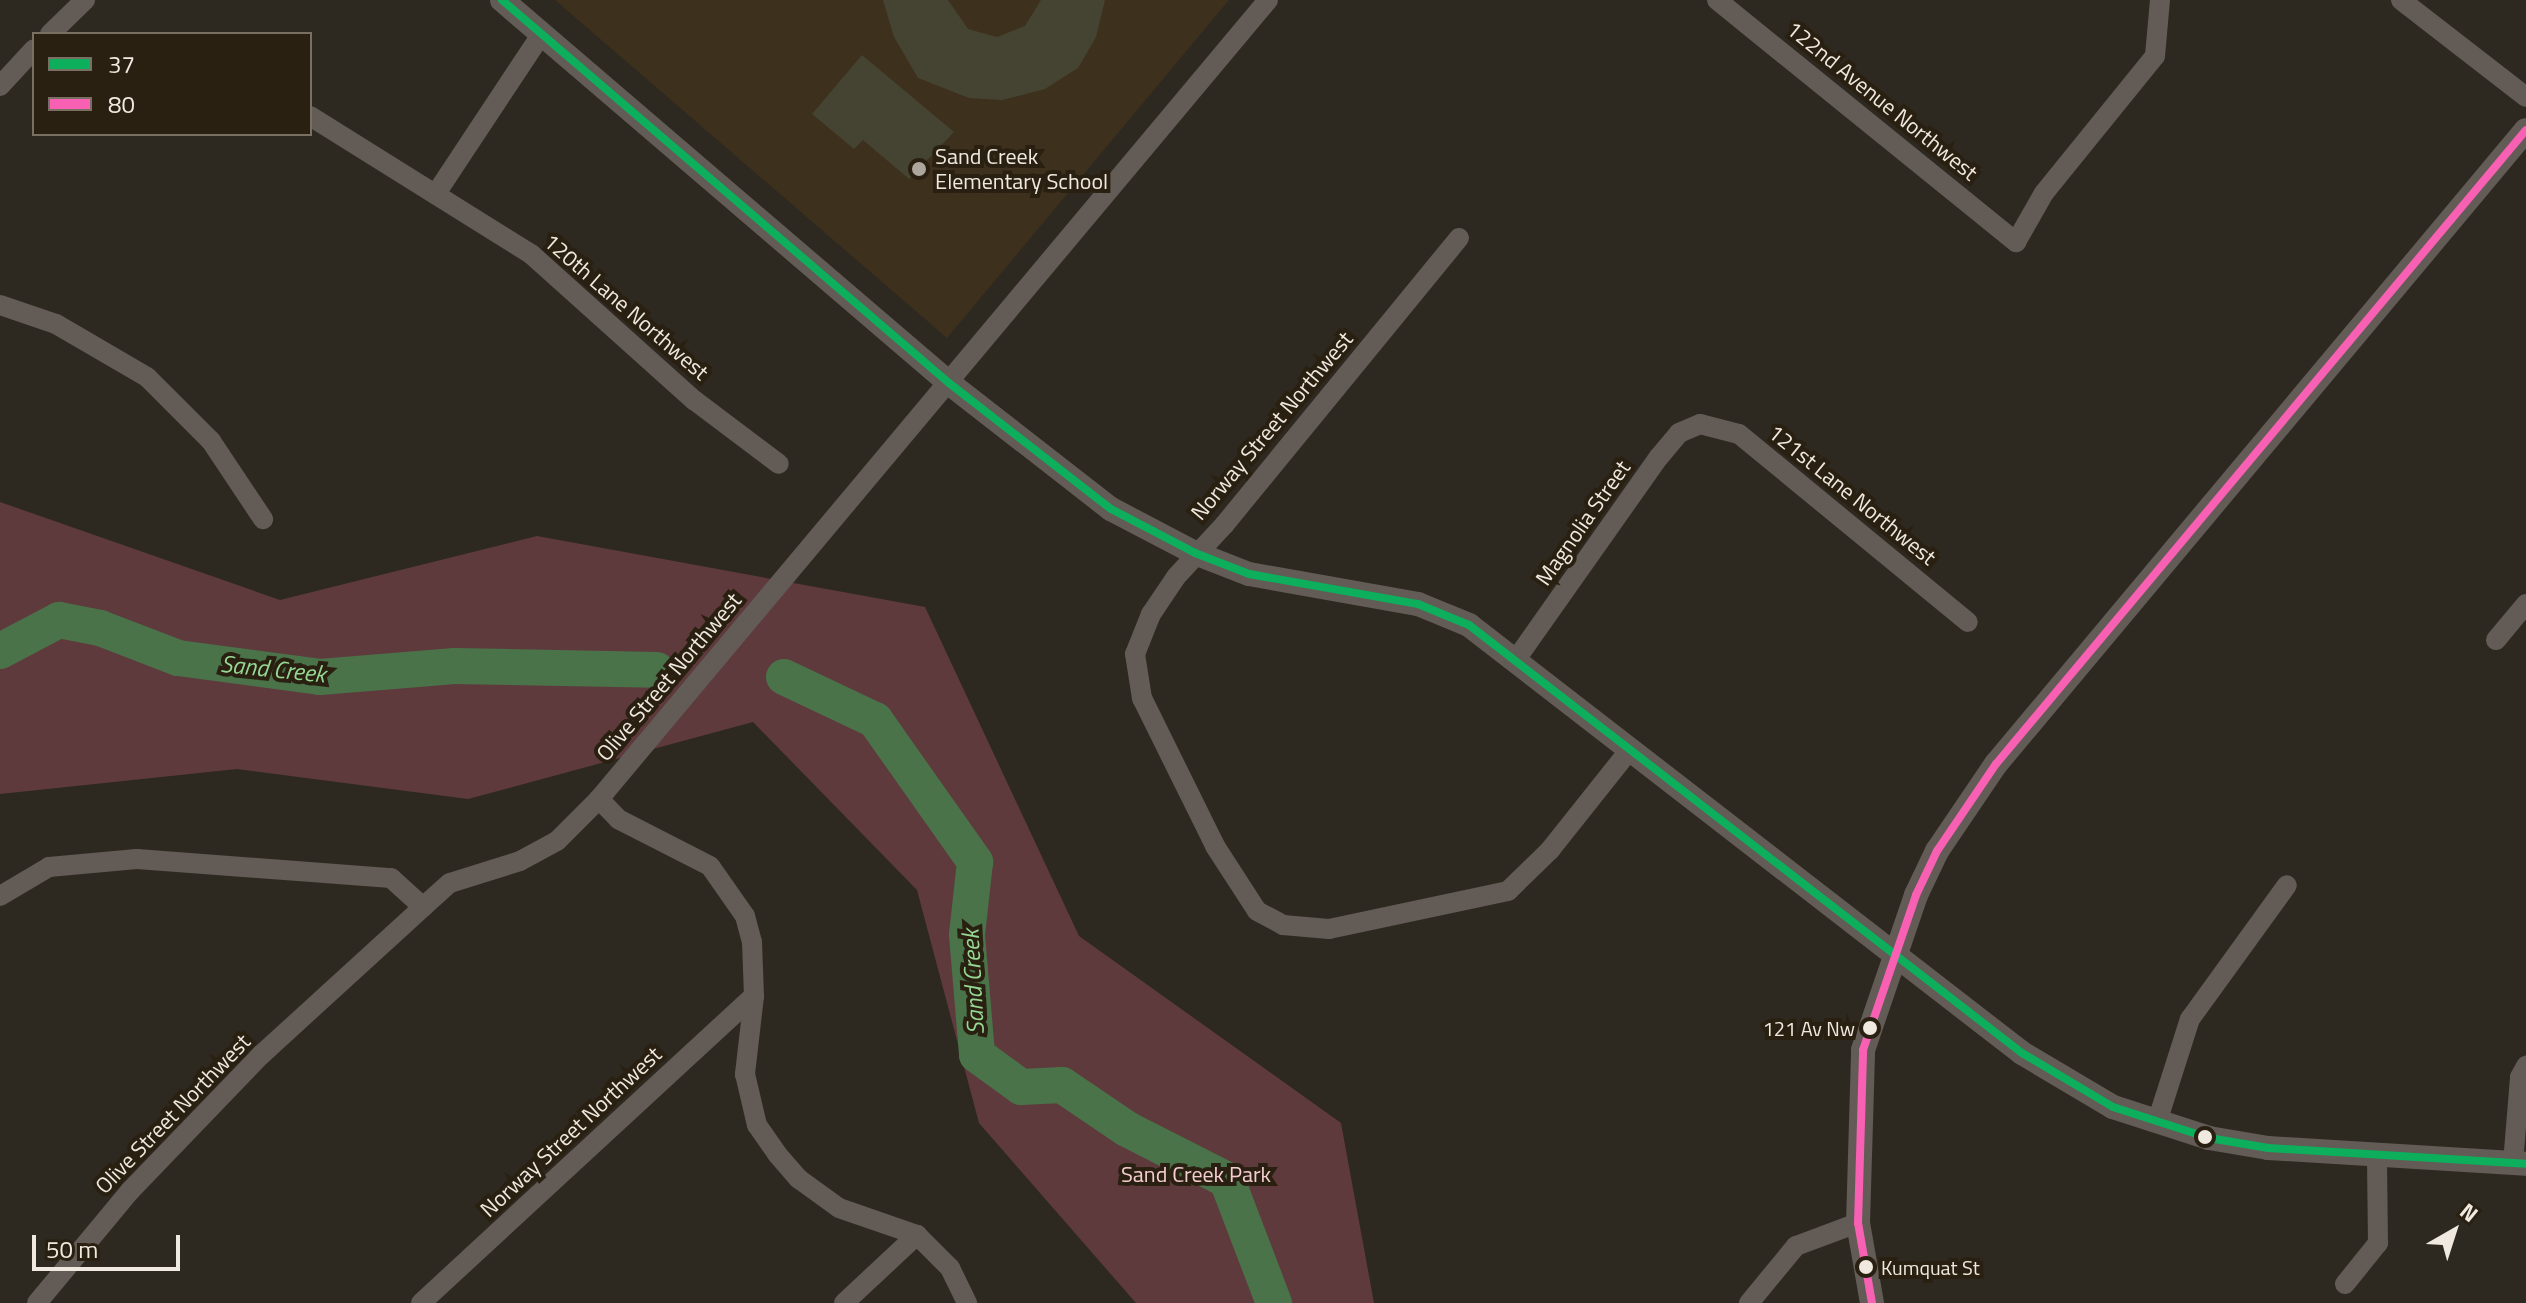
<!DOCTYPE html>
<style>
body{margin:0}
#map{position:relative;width:2526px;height:1303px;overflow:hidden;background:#2e2920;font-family:"Titillium Web",sans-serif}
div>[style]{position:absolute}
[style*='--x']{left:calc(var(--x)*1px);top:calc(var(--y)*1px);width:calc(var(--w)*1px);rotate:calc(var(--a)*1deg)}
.built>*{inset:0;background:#3d301d}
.green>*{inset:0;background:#5e3a3d}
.river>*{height:36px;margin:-18px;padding:0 18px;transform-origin:18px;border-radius:18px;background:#4a7349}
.building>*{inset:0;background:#454332}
.minor>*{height:20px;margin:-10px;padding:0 10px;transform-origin:10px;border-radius:10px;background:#625b56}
.tertiary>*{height:24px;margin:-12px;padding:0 12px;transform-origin:12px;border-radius:12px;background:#625b56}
.bus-1>*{height:8px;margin:-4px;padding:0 4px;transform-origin:4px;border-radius:4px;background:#0daf5c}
.bus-2>*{height:8px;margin:-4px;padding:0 4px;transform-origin:4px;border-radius:4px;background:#f860b3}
.dots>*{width:22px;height:22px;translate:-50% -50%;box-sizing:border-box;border:4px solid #2a2011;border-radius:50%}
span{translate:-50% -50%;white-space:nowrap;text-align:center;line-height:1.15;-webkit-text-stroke:8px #2a2011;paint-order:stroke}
.bus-label{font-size:20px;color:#f0e9df}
.right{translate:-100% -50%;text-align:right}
.left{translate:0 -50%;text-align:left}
.street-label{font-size:22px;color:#f0e9df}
.poi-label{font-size:22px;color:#f0e9df}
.park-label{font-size:22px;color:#f6ced2}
.water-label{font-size:24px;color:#95d894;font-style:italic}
.legend{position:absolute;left:32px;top:32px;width:280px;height:104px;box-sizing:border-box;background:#2a2011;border:2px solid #797063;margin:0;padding:10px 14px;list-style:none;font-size:24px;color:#f0e9df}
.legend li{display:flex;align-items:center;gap:16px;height:40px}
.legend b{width:40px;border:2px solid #797063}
.north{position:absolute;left:2414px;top:1191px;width:80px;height:80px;-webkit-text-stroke:6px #2a2011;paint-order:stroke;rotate:39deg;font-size:22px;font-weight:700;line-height:32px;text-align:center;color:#f0e9df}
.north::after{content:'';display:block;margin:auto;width:28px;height:36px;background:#f0e9df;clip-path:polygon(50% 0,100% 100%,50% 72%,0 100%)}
.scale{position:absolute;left:32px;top:1235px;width:148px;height:36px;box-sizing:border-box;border:4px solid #f0e9df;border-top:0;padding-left:10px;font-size:24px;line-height:28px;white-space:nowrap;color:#f0e9df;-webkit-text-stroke:6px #2a2011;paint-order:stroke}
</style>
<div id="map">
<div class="built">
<div style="clip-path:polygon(555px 0,1229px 0,947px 338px)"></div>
</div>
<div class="green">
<div style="clip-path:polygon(0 502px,280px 600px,537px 536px,925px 607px,1079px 936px,1341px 1123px,1374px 1303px,1136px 1303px,979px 1123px,917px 890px,753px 722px,468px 799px,237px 769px,0 794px)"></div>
</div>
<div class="river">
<div style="--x:0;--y:651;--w:67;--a:-27.7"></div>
<div style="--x:59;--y:620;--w:42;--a:11"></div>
<div style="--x:100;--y:628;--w:84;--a:21"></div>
<div style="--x:178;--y:658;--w:143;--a:7.6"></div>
<div style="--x:320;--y:677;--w:135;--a:-4.7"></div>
<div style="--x:455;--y:666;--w:202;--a:1.1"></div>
<div style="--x:784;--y:677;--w:101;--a:25.3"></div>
<div style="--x:875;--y:720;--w:174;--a:54.8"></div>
<div style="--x:975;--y:862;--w:73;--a:96.3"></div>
<div style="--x:967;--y:935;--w:120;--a:85.2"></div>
<div style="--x:977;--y:1055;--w:54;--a:36"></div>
<div style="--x:1021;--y:1087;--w:41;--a:-2.8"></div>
<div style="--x:1062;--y:1085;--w:78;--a:34.1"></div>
<div style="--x:1127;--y:1129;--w:112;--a:27"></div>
<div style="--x:1227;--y:1180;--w:132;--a:69.1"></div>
</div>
<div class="building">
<div style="clip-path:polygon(883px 0,948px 0,968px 29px,997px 37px,1025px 26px,1041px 0,1105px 0,1096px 37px,1078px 68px,1045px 89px,1002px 100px,969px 98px,918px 78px,894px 37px)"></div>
<div style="clip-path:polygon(862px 55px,954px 132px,909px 179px,863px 140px,854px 149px,812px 114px)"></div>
</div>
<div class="minor">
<div style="--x:1717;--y:0;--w:385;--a:39"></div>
<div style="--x:2016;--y:242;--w:56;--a:-60.3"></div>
<div style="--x:2044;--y:193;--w:176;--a:-51"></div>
<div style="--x:2155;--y:56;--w:56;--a:-84.9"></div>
<div style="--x:2401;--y:0;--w:158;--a:37.8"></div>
<div style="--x:50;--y:34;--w:49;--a:-44.2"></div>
<div style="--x:0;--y:86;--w:50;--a:-47.4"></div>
<div style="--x:310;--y:116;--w:261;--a:32"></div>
<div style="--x:531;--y:254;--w:219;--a:41.9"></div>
<div style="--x:694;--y:400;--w:106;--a:37"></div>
<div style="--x:437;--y:192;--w:188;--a:-56.5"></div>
<div style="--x:1459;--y:238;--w:370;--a:129.3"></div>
<div style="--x:1225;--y:524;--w:72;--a:132.8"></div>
<div style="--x:1176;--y:577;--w:45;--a:124"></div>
<div style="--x:1151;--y:614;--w:43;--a:111.8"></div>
<div style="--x:1135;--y:654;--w:45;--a:81"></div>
<div style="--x:1142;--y:698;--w:165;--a:63.7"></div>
<div style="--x:1215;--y:846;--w:77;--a:57.1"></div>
<div style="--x:1257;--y:911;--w:30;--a:28"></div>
<div style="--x:1283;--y:925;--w:46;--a:5"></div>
<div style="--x:1329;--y:929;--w:183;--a:-12"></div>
<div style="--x:1508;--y:891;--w:59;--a:-44.3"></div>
<div style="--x:1550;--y:850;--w:130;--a:-51.5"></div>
<div style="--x:0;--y:305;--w:59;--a:18.7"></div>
<div style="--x:56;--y:324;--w:105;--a:30.2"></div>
<div style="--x:147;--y:377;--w:91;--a:45"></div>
<div style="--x:211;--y:441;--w:94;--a:56.3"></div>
<div style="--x:2496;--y:640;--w:47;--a:-50.2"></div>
<div style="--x:1517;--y:658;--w:246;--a:-54.8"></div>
<div style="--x:1659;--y:457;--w:31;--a:-50"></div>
<div style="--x:1679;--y:433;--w:23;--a:-23"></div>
<div style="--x:1700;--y:424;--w:40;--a:14.4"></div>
<div style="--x:1739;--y:434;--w:296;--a:39.4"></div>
<div style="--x:599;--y:799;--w:28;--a:46"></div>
<div style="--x:618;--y:819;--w:103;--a:27.1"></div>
<div style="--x:710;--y:866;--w:61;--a:55"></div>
<div style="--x:745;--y:916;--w:27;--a:75"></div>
<div style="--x:752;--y:942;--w:54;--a:87.9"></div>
<div style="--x:754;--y:996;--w:79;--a:96.6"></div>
<div style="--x:745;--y:1074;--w:52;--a:76.8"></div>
<div style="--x:757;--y:1125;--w:35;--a:55"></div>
<div style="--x:777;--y:1154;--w:33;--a:49"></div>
<div style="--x:799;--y:1179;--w:49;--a:35.9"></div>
<div style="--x:839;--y:1208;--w:83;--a:19.1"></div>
<div style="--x:917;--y:1235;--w:47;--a:45"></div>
<div style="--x:950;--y:1268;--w:39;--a:64"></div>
<div style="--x:0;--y:896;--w:57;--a:-30.6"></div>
<div style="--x:49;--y:867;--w:88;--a:-5.2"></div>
<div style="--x:137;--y:859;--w:255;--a:4.3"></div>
<div style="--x:391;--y:878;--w:43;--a:42.2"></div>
<div style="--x:2158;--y:1119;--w:105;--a:-72.3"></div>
<div style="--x:2190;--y:1019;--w:165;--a:-54.1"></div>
<div style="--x:2513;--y:1163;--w:86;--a:-85.3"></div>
<div style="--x:2520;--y:1077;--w:13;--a:-61"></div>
<div style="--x:2345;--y:1284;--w:53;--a:-51.2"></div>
<div style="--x:2378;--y:1243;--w:86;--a:-90.7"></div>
<div style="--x:37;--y:1303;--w:146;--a:-50.3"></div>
<div style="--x:130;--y:1191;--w:189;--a:-46.1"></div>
<div style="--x:261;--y:1055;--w:219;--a:-42.4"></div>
<div style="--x:423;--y:907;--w:36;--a:-42"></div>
<div style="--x:450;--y:883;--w:73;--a:-17.4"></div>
<div style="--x:520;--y:861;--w:42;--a:-28.4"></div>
<div style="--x:557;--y:841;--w:59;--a:-45"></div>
<div style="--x:599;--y:799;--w:1042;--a:-50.06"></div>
<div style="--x:421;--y:1303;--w:453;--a:-42.7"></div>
<div style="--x:844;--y:1303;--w:100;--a:-43"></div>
<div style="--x:1749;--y:1303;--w:74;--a:-50.5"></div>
<div style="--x:1796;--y:1246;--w:66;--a:-20.4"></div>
</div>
<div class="tertiary">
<div style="--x:502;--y:0;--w:589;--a:40.59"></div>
<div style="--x:949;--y:383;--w:205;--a:37.9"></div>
<div style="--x:1111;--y:509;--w:95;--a:27.6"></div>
<div style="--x:1195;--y:553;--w:58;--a:21.3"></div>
<div style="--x:1249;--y:574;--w:172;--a:10.1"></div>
<div style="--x:1418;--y:604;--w:55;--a:22.4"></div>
<div style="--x:1469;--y:625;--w:699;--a:37.74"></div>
<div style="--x:2022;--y:1053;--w:106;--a:30.7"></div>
<div style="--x:2113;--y:1107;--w:101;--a:17.9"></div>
<div style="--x:2209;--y:1138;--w:60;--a:9.6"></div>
<div style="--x:2268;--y:1148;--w:258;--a:3.5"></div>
<div style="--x:1872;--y:1303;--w:81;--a:-99.9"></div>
<div style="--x:1858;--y:1223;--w:173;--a:-88.3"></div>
<div style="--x:1863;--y:1050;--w:164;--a:-71.1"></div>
<div style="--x:1916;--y:895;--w:49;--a:-64.5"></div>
<div style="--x:1937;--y:851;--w:105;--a:-55.9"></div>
<div style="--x:1996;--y:764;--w:826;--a:-50.11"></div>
</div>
<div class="bus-1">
<div style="--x:502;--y:0;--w:589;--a:40.59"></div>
<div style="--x:949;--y:383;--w:205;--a:37.9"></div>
<div style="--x:1111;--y:509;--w:95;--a:27.6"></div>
<div style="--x:1195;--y:553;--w:58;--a:21.3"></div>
<div style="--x:1249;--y:574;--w:172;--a:10.1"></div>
<div style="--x:1418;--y:604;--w:55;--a:22.4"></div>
<div style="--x:1469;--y:625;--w:699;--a:37.74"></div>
<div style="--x:2022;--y:1053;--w:106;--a:30.7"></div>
<div style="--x:2113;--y:1107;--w:101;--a:17.9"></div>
<div style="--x:2209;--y:1138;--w:60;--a:9.6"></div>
<div style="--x:2268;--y:1148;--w:258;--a:3.5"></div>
</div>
<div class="bus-2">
<div style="--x:1872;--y:1303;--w:81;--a:-99.9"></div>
<div style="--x:1858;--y:1223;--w:173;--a:-88.3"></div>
<div style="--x:1863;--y:1050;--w:164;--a:-71.1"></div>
<div style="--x:1916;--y:895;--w:49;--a:-64.5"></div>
<div style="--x:1937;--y:851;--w:105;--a:-55.9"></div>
<div style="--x:1996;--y:764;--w:826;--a:-50.11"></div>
</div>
<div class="dots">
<div style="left:919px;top:169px;background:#aca69c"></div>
<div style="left:1870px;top:1028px;background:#f0e9df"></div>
<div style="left:2205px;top:1137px;background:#f0e9df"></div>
<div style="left:1866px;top:1267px;background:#f0e9df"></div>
</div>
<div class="bus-label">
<span class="right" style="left:1855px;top:1028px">121 Av Nw</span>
<span class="left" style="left:1881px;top:1267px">Kumquat St</span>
</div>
<div class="street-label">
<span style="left:1882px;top:101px;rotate:39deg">122nd Avenue Northwest</span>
<span style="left:626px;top:307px;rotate:41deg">120th Lane Northwest</span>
<span style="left:1272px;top:426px;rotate:-50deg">Norway Street Northwest</span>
<span style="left:1852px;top:495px;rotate:39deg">121st Lane Northwest</span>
<span style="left:1583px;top:523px;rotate:-55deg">Magnolia Street</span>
<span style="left:669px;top:677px;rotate:-50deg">Olive Street Northwest</span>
<span style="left:173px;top:1114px;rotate:-46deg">Olive Street Northwest</span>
<span style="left:571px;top:1132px;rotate:-43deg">Norway Street Northwest</span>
</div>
<div class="poi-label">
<span class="left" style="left:935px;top:169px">Sand Creek<br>Elementary School</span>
</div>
<div class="park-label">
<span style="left:1196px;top:1175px">Sand Creek Park</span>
</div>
<div class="water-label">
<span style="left:273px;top:669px;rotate:6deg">Sand Creek</span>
<span style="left:973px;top:982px;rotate:-93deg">Sand Creek</span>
</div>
<ul class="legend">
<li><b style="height:10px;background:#0daf5c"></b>37</li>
<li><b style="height:10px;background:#f860b3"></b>80</li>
</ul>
<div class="north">N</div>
<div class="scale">50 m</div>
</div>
